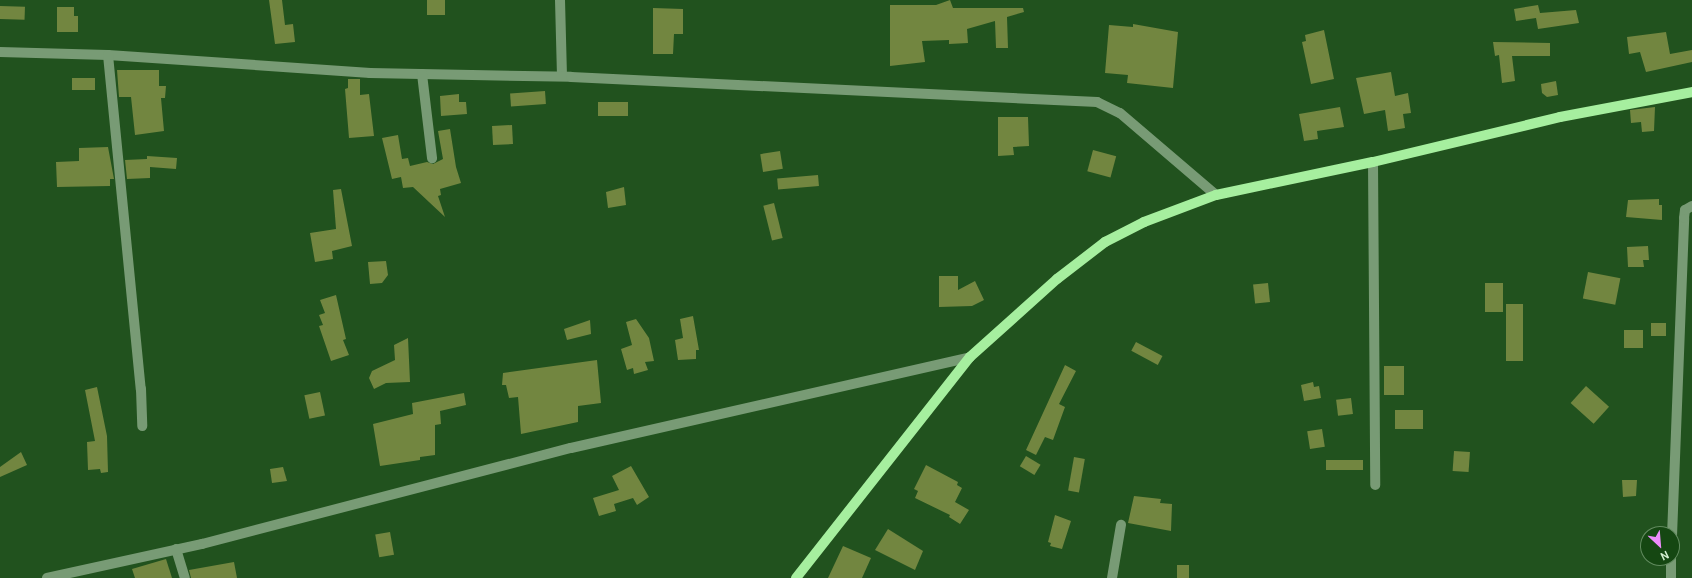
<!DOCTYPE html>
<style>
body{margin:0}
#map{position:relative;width:1692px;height:578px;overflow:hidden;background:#21521e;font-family:Cabin,sans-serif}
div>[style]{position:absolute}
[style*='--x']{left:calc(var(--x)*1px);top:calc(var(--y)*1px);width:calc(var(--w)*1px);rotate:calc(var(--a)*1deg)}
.building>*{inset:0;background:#728640;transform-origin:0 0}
.minor>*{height:10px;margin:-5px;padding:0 5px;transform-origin:5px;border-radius:5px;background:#789b75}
.major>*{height:10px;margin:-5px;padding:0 5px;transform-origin:5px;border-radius:5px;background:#a6ef9f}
span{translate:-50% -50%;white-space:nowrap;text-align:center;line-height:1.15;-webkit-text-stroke:3px #154712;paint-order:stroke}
.north{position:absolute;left:1640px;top:526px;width:40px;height:40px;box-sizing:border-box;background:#154712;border:1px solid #628b5f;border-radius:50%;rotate:154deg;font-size:11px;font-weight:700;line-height:16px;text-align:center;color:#d5f0d2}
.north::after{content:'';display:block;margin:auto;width:14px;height:18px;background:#ec8cfa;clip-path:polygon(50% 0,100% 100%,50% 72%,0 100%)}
</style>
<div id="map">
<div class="building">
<div style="clip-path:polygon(269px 0,282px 0,285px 25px,293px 24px,295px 42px,275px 44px)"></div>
<div style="left:427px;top:0;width:18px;height:15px"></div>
<div style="clip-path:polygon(950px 0,953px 8px,1023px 8px,1024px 12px,1007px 17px,1008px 48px,996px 48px,995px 21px,967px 29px,968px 43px,949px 44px,949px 40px,922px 41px,925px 62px,890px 66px,890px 5px,936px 5px)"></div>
<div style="clip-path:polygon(1538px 5px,1540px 13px,1576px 10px,1579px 23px,1538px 29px,1536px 18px,1516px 21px,1514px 9px)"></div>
<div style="left:0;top:6px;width:25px;height:13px;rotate:2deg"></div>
<div style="clip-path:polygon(57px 7px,74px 7px,74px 16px,78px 16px,78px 32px,57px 32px)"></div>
<div style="clip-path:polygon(653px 8px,683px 9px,683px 34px,674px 34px,673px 54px,653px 54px)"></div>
<div style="clip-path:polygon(1133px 24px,1178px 32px,1173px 88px,1127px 83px,1128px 75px,1105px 73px,1109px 25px,1133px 27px)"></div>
<div style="clip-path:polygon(1324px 30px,1334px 79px,1311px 84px,1302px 42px,1306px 41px,1305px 35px)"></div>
<div style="clip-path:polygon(1666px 32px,1670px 54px,1692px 50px,1692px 62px,1646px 72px,1640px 52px,1629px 54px,1627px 37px)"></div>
<div style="clip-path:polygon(1493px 42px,1550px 43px,1550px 56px,1512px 56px,1515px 81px,1502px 83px,1499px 55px,1495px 56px)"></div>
<div style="clip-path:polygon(117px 70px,159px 70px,159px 86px,166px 86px,165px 98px,161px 98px,164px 131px,135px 135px,131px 97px,119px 97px)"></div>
<div style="clip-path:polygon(1391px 72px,1395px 96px,1408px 93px,1411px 113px,1403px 114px,1405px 128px,1388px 131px,1385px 110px,1364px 114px,1356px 78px)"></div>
<div style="left:72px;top:78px;width:23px;height:12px"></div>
<div style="clip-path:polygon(348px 79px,360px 79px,360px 95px,369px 94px,374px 136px,349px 138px,345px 89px,348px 88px)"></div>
<div style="clip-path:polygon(1556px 81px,1558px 95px,1547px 97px,1542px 93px,1541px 84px)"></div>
<div style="left:545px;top:91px;width:13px;height:35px;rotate:86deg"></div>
<div style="clip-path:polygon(459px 94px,459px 102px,466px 102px,467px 114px,441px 116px,440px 96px)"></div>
<div style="left:598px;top:102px;width:30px;height:14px"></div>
<div style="clip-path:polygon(1340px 107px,1344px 127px,1317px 131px,1318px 139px,1304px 141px,1299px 114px)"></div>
<div style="clip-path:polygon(1655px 107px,1654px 131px,1642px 132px,1641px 122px,1631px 123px,1630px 110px)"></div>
<div style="clip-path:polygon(998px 117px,1028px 117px,1029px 146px,1013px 147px,1014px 155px,998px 156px)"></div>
<div style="left:512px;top:125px;width:19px;height:20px;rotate:87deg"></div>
<div style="clip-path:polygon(450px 129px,456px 167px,461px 183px,440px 189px,441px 195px,438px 196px,445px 217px,413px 187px,403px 188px,401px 177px,392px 179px,382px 138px,398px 135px,402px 159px,408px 158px,410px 166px,427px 162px,433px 164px,443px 159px,438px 131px)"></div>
<div style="clip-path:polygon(108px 147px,114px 179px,110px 179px,110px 186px,57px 187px,56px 162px,79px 161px,79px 148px)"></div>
<div style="left:1093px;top:150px;width:24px;height:22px;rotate:15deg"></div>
<div style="left:780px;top:151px;width:18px;height:20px;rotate:81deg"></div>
<div style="clip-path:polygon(147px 156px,177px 158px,176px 169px,150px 167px,150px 178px,127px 179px,125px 160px,147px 159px)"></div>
<div style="left:818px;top:175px;width:11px;height:41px;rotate:85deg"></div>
<div style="clip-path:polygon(624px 187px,626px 205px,608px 208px,606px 192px)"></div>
<div style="clip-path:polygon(341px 189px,352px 246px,332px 251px,333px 259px,315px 262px,310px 233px,336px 229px,333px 190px)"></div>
<div style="clip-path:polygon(1659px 199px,1659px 205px,1662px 205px,1662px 220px,1626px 217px,1628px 200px)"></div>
<div style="left:774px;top:203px;width:36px;height:11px;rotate:76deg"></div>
<div style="clip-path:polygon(1648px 246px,1649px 260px,1643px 260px,1644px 267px,1628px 267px,1627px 247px)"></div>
<div style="clip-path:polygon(386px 261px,388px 275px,382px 283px,370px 284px,368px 262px)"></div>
<div style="left:1588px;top:272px;width:33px;height:27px;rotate:11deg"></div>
<div style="clip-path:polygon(939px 276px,958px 276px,958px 290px,975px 281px,984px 300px,972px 306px,939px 307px)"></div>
<div style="left:1268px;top:283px;width:19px;height:15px;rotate:84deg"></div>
<div style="left:1485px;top:283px;width:18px;height:29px"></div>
<div style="clip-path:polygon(336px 295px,346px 339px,343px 340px,349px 355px,331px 361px,319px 326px,323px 325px,319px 315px,325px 313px,320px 300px)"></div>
<div style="left:1506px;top:304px;width:17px;height:57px"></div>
<div style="clip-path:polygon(693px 316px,699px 350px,696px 350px,696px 359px,678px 360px,675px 340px,683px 338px,680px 319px)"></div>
<div style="clip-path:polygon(636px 319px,649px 338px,654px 361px,645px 362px,648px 370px,634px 374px,633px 368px,627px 370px,621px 349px,632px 345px,626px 322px)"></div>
<div style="clip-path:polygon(590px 320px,591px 334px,567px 340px,564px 329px)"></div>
<div style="left:1651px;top:323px;width:15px;height:13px"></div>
<div style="left:1624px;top:330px;width:19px;height:18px"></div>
<div style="clip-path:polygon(408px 338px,410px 382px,386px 383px,374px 389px,369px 378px,372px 371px,395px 360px,394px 345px)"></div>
<div style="left:1136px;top:342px;width:30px;height:10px;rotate:28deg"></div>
<div style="clip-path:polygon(597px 360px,601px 403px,578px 406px,578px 422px,521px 434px,518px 397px,509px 398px,506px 385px,502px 385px,503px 373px)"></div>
<div style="clip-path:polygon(1065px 365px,1076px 371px,1059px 404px,1065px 407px,1053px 440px,1045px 437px,1036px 455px,1026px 450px)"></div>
<div style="left:1384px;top:366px;width:20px;height:29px"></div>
<div style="clip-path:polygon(1313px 382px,1314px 387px,1319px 386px,1321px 398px,1304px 401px,1301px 385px)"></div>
<div style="left:1586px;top:386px;width:31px;height:23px;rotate:42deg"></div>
<div style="clip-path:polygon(97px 387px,107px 436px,108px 472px,101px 473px,100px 469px,88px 470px,87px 442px,95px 441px,85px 390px)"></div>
<div style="left:320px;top:392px;width:24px;height:16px;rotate:78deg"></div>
<div style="clip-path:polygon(464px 393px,466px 405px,440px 411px,441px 424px,435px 425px,435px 455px,420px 457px,420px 460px,380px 466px,373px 424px,413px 414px,412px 403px)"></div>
<div style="left:1351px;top:398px;width:16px;height:15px;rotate:83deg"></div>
<div style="left:1423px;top:410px;width:19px;height:28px;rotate:90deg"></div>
<div style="left:1322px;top:429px;width:18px;height:15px;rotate:81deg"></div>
<div style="left:1454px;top:451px;width:16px;height:20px;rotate:4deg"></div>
<div style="clip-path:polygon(21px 452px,27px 465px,0 477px,0 467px)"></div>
<div style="left:1026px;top:456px;width:17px;height:12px;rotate:31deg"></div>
<div style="left:1074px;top:457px;width:11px;height:34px;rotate:10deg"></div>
<div style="left:1326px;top:460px;width:37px;height:10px"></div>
<div style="clip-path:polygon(926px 465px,958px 482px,957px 485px,962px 488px,955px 502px,969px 510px,960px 524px,949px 517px,950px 515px,915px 498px,918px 491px,914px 489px)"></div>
<div style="clip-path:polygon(631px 466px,649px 497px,637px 505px,633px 498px,614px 504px,616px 511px,599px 516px,593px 498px,619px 490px,612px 476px)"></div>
<div style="clip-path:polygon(283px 467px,287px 481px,272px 483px,270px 469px)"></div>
<div style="clip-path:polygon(1622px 480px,1637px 480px,1636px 496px,1623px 497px)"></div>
<div style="clip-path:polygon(1134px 496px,1161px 499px,1160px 503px,1172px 504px,1171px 531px,1128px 523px)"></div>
<div style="clip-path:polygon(1055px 515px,1071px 521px,1062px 549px,1050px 546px,1051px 543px,1048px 542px)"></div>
<div style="clip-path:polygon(888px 529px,923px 551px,915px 570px,875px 550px)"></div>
<div style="left:390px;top:532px;width:23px;height:15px;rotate:80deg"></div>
<div style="clip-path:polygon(843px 546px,871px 558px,862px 578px,828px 578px)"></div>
<div style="clip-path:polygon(166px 559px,172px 578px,135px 578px,132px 569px)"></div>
<div style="clip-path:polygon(234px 562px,237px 578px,191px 578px,189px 570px)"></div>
<div style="left:1177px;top:565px;width:12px;height:13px"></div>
</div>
<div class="minor">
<div style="--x:560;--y:0;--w:76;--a:88.5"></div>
<div style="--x:0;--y:52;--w:108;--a:1.6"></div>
<div style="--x:108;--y:55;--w:263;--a:3.9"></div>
<div style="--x:370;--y:73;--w:201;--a:1.1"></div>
<div style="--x:571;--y:77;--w:527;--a:2.72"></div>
<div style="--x:1097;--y:102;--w:25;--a:26"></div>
<div style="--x:1120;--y:113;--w:126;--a:40.5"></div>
<div style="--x:108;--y:55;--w:336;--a:84.4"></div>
<div style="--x:141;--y:389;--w:37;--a:88"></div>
<div style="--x:422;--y:74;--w:85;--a:83.2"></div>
<div style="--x:1373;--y:162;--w:323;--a:89.6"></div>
<div style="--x:1672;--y:536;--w:318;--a:-87.8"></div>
<div style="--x:1684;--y:218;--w:8;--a:-83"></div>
<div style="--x:1685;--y:210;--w:8;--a:-30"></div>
<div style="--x:176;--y:549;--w:30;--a:73"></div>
<div style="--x:47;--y:578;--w:159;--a:-12.4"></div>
<div style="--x:202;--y:544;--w:381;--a:-14.6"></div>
<div style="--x:571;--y:448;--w:409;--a:-12.8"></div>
<div style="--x:1112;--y:578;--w:54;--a:-80.4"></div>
<div style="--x:1671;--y:578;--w:20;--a:-90"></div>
</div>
<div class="major">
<div style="--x:796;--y:578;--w:281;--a:-51.8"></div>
<div style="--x:970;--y:357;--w:117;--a:-41.9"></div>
<div style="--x:1057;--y:279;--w:61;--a:-37.6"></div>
<div style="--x:1105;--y:242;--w:44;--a:-27.1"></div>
<div style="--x:1144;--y:222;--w:77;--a:-20.6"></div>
<div style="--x:1216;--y:195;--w:160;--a:-11.9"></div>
<div style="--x:1373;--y:162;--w:192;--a:-13.5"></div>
<div style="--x:1560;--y:117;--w:134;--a:-10.7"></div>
</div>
<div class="north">N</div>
</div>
